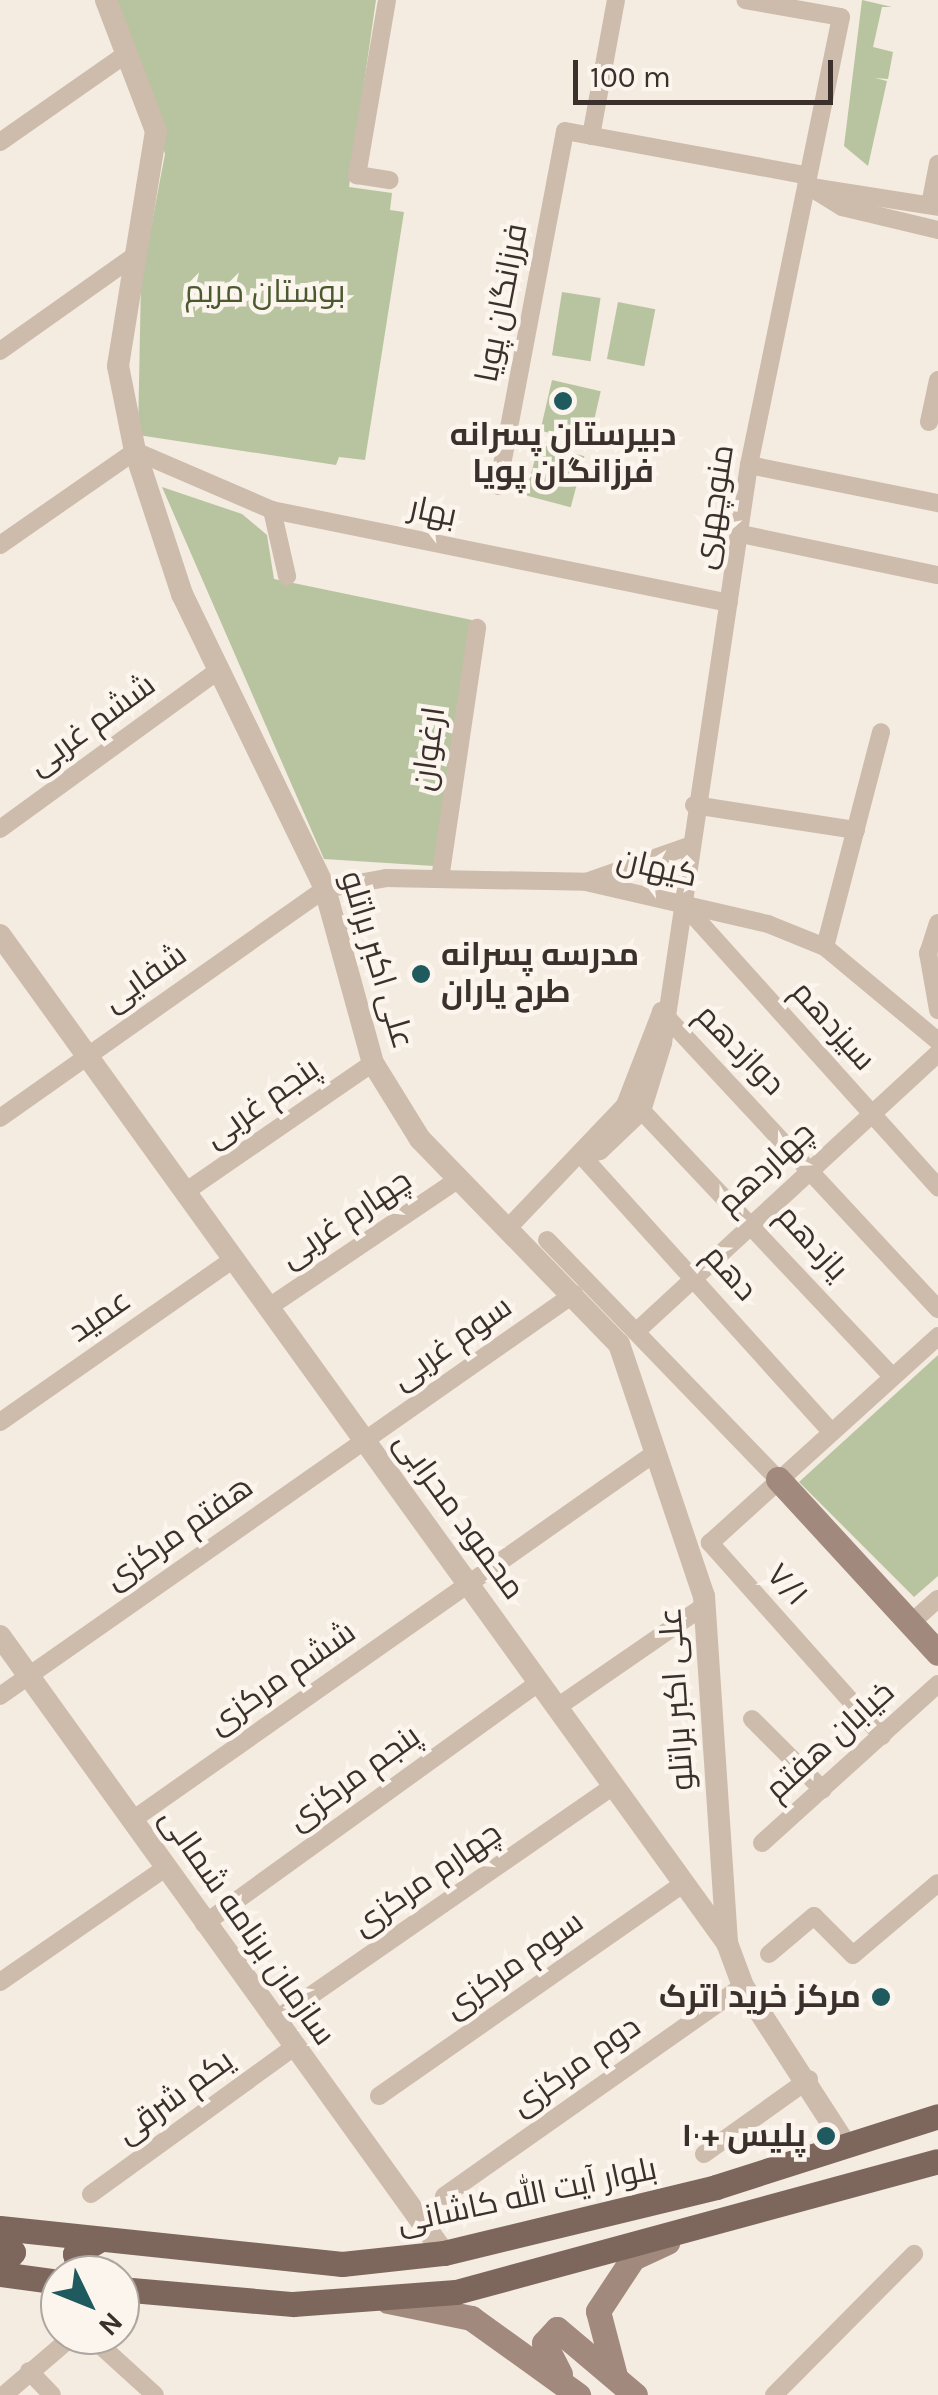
<!DOCTYPE html>
<meta charset="utf-8">
<style>
body{margin:0}
#map{position:relative;width:938px;height:2395px;overflow:hidden;background:#f4ebe1;font-family:Karla,Cairo,sans-serif}
div>[style]{position:absolute}
.green>*{inset:0;background:#b8c4a0;transform-origin:0 0}
.minor>*{height:18px;margin:-9px;padding:0 9px;transform-origin:9px;border-radius:9px;background:#cdbbac}
.tertiary>*{height:22px;margin:-11px;padding:0 11px;transform-origin:11px;border-radius:11px;background:#cdbbac}
.secondary>*{height:25px;margin:-12.5px;padding:0 12.5px;transform-origin:12.5px;border-radius:12.5px;background:#a18a7d}
.primary>*{height:25px;margin:-12.5px;padding:0 12.5px;transform-origin:12.5px;border-radius:12.5px;background:#7d675c}
.dots>*{width:28px;height:28px;translate:-50% -50%;box-sizing:border-box;border:5px solid #fbf5ee;border-radius:50%}
span{translate:-50% -50%;white-space:nowrap;text-align:center;line-height:1.15;-webkit-text-stroke:9px #fbf5ee;paint-order:stroke}
.park-label{font-size:32px;color:#4a5a2e}
.street-label{font-size:32px;color:#3b302b}
.poi-label{font-size:32px;color:#3b302b;font-weight:700}
.left{translate:0 -50%;text-align:left}
.right{translate:-100% -50%;text-align:right}
.north{position:absolute;left:40px;top:2255px;width:100px;height:100px;box-sizing:border-box;background:#fbf5ee;border:2px solid #aea6a0;border-radius:50%;rotate:133deg;font-size:28px;font-weight:700;line-height:40px;text-align:center;color:#3b302b}
.north::after{content:'';display:block;margin:auto;width:35px;height:45px;background:#1f5a5e;clip-path:polygon(50% 0,100% 100%,50% 72%,0 100%)}
.scale{position:absolute;left:573px;top:60px;width:260px;height:45px;box-sizing:border-box;border:5px solid #3b302b;border-top:0;padding-left:12px;font-size:30px;line-height:35px;white-space:nowrap;color:#3b302b;-webkit-text-stroke:8px #fbf5ee;paint-order:stroke}
</style>
<div id="map">
<div class="green">
<i style="clip-path:polygon(116px 0,376px 0,349px 187px,392px 193px,390px 210px,404px 212px,365px 460px,339px 457px,336px 465px,138px 435px,141px 280px,165px 154px)"></i>
<i style="clip-path:polygon(862px 0,892px 7px,882px 7px,873px 47px,893px 52px,888px 79px,875px 78px,887px 81px,868px 166px,844px 146px)"></i>
<i style="left:562px;top:292px;width:39px;height:64px;rotate:9deg"></i>
<i style="left:618px;top:302px;width:38px;height:58px;rotate:11deg"></i>
<i style="left:552px;top:380px;width:50px;height:52px;rotate:13deg"></i>
<i style="left:539px;top:444px;width:47px;height:53px;rotate:15deg"></i>
<i style="clip-path:polygon(162px 487px,242px 514px,267px 535px,274px 579px,472px 620px,434px 866px,324px 859px)"></i>
<i style="clip-path:polygon(938px 1355px,938px 1576px,914px 1597px,799px 1482px)"></i>
</div>
<div class="minor">
<i style="left:387px;top:0;width:178px;rotate:99.7deg"></i>
<i style="left:357px;top:175px;width:33px;rotate:9deg"></i>
<i style="left:591px;top:136px;width:138px;rotate:-79.6deg"></i>
<i style="left:0;top:142px;width:154px;rotate:-34.9deg"></i>
<i style="left:810px;top:187px;width:38px;rotate:32deg"></i>
<i style="left:842px;top:207px;width:99px;rotate:13.5deg"></i>
<i style="left:811px;top:187px;width:129px;rotate:8.9deg"></i>
<i style="left:930px;top:205px;width:42px;rotate:-79deg"></i>
<i style="left:0;top:351px;width:164px;rotate:-35.3deg"></i>
<i style="left:929px;top:422px;width:43px;rotate:-77.9deg"></i>
<i style="left:749px;top:465px;width:193px;rotate:11.4deg"></i>
<i style="left:498px;top:486px;width:361px;rotate:-79.3deg"></i>
<i style="left:565px;top:131px;width:244px;rotate:10.4deg"></i>
<i style="left:272px;top:510px;width:68px;rotate:77.2deg"></i>
<i style="left:741px;top:534px;width:201px;rotate:11.8deg"></i>
<i style="left:0;top:545px;width:165px;rotate:-34.8deg"></i>
<i style="left:135px;top:451px;width:149px;rotate:23.3deg"></i>
<i style="left:272px;top:510px;width:466px;rotate:11.5deg"></i>
<i style="left:694px;top:805px;width:164px;rotate:8.8deg"></i>
<i style="left:0;top:829px;width:272px;rotate:-36deg"></i>
<i style="left:440px;top:879px;width:254px;rotate:-81.6deg"></i>
<i style="left:586px;top:882px;width:109px;rotate:-19.3deg"></i>
<i style="left:684px;top:905px;width:380px;rotate:48deg"></i>
<i style="left:938px;top:923px;width:32px;rotate:108deg"></i>
<i style="left:928px;top:953px;width:58px;rotate:80deg"></i>
<i style="left:825px;top:947px;width:222px;rotate:-75.4deg"></i>
<i style="left:661px;top:1011px;width:407px;rotate:47.1deg"></i>
<i style="left:642px;top:1111px;width:364px;rotate:46.7deg"></i>
<i style="left:0;top:1118px;width:398px;rotate:-35.2deg"></i>
<i style="left:325px;top:889px;width:62px;rotate:-10.2deg"></i>
<i style="left:386px;top:878px;width:200px;rotate:1.1deg"></i>
<i style="left:586px;top:882px;width:187px;rotate:13deg"></i>
<i style="left:768px;top:924px;width:61px;rotate:22deg"></i>
<i style="left:825px;top:947px;width:147px;rotate:39.8deg"></i>
<i style="left:582px;top:1156px;width:19px;rotate:-16deg"></i>
<i style="left:600px;top:1151px;width:58px;rotate:-43.6deg"></i>
<i style="left:642px;top:1111px;width:71px;rotate:-72.8deg"></i>
<i style="left:663px;top:1043px;width:584px;rotate:-81.54deg"></i>
<i style="left:749px;top:465px;width:457px;rotate:-78.4deg"></i>
<i style="left:841px;top:17px;width:97px;rotate:-170deg"></i>
<i style="left:582px;top:1156px;width:372px;rotate:47.9deg"></i>
<i style="left:185px;top:1192px;width:228px;rotate:-34.5deg"></i>
<i style="left:509px;top:1227px;width:168px;rotate:-46.4deg"></i>
<i style="left:625px;top:1105px;width:100px;rotate:-68.8deg"></i>
<i style="left:547px;top:1240px;width:332px;rotate:46deg"></i>
<i style="left:269px;top:1307px;width:227px;rotate:-34deg"></i>
<i style="left:638px;top:1330px;width:408px;rotate:-42.7deg"></i>
<i style="left:0;top:1422px;width:285px;rotate:-34.9deg"></i>
<i style="left:911px;top:1623px;width:36px;rotate:-42deg"></i>
<i style="left:0;top:1696px;width:701px;rotate:-35.01deg"></i>
<i style="left:556px;top:1708px;width:180px;rotate:-34.6deg"></i>
<i style="left:752px;top:1719px;width:100px;rotate:45deg"></i>
<i style="left:882px;top:1736px;width:259px;rotate:-131.7deg"></i>
<i style="left:710px;top:1543px;width:308px;rotate:-42.2deg"></i>
<i style="left:131px;top:1821px;width:637px;rotate:-35.09deg"></i>
<i style="left:762px;top:1843px;width:237px;rotate:-42.1deg"></i>
<i style="left:204px;top:1924px;width:413px;rotate:-35.8deg"></i>
<i style="left:769px;top:1954px;width:59px;rotate:-40.2deg"></i>
<i style="left:814px;top:1916px;width:55px;rotate:45deg"></i>
<i style="left:853px;top:1955px;width:111px;rotate:-40.3deg"></i>
<i style="left:0;top:1982px;width:201px;rotate:-34.6deg"></i>
<i style="left:274px;top:2021px;width:413px;rotate:-34.7deg"></i>
<i style="left:379px;top:2096px;width:372px;rotate:-34.9deg"></i>
<i style="left:704px;top:2154px;width:129px;rotate:-35.5deg"></i>
<i style="left:91px;top:2194px;width:249px;rotate:-35.9deg"></i>
<i style="left:444px;top:2196px;width:365px;rotate:-35.1deg"></i>
<i style="left:89px;top:2335px;width:89px;rotate:42.3deg"></i>
<i style="left:29px;top:2371px;width:33px;rotate:46deg"></i>
<i style="left:4px;top:2395px;width:92px;rotate:-40.6deg"></i>
<i style="left:774px;top:2395px;width:199px;rotate:-45.2deg"></i>
</div>
<div class="tertiary">
<i style="left:106px;top:0;width:140px;rotate:69.1deg"></i>
<i style="left:156px;top:131px;width:238px;rotate:99.2deg"></i>
<i style="left:118px;top:366px;width:87px;rotate:78.7deg"></i>
<i style="left:135px;top:451px;width:151px;rotate:71.8deg"></i>
<i style="left:182px;top:594px;width:328px;rotate:64.1deg"></i>
<i style="left:325px;top:889px;width:180px;rotate:74.6deg"></i>
<i style="left:373px;top:1063px;width:89px;rotate:58.3deg"></i>
<i style="left:420px;top:1139px;width:286px;rotate:45.9deg"></i>
<i style="left:619px;top:1344px;width:266px;rotate:71.4deg"></i>
<i style="left:704px;top:1596px;width:348px;rotate:86.2deg"></i>
<i style="left:0;top:935px;width:1243px;rotate:54.2deg"></i>
<i style="left:727px;top:1943px;width:46px;rotate:69.6deg"></i>
<i style="left:743px;top:1986px;width:189px;rotate:57.1deg"></i>
<i style="left:0;top:1636px;width:760px;rotate:54.26deg"></i>
</div>
<div class="secondary">
<i style="left:778px;top:1479px;width:236px;rotate:47.4deg"></i>
<i style="left:388px;top:2301px;width:85px;rotate:11.6deg"></i>
<i style="left:471px;top:2318px;width:132px;rotate:35.7deg"></i>
<i style="left:560px;top:2374px;width:35px;rotate:-117deg"></i>
<i style="left:544px;top:2343px;width:19px;rotate:-47deg"></i>
<i style="left:557px;top:2329px;width:102px;rotate:40.2deg"></i>
<i style="left:615px;top:2376px;width:67px;rotate:-104.7deg"></i>
<i style="left:598px;top:2311px;width:64px;rotate:-56.6deg"></i>
<i style="left:633px;top:2258px;width:38px;rotate:-25deg"></i>
</div>
<div class="primary">
<i style="left:0;top:2228px;width:344px;rotate:6deg"></i>
<i style="left:342px;top:2264px;width:103px;rotate:-6.2deg"></i>
<i style="left:444px;top:2253px;width:280px;rotate:-13.6deg"></i>
<i style="left:716px;top:2187px;width:233px;rotate:-17.7deg"></i>
<i style="left:0;top:2233px;width:23px;rotate:56deg"></i>
<i style="left:13px;top:2252px;width:21px;rotate:129deg"></i>
<i style="left:0;top:2274px;width:61px;rotate:7.6deg"></i>
<i style="left:80px;top:2275px;width:22px;rotate:-103deg"></i>
<i style="left:75px;top:2254px;width:30px;rotate:-30deg"></i>
<i style="left:120px;top:2289px;width:174px;rotate:5deg"></i>
<i style="left:293px;top:2304px;width:163px;rotate:-4.2deg"></i>
<i style="left:456px;top:2292px;width:499px;rotate:-15.2deg"></i>
</div>
<div class="dots">
<i style="left:563px;top:401px;background:#1f5a5e"></i>
<i style="left:421px;top:974px;background:#1f5a5e"></i>
<i style="left:881px;top:1997px;background:#1f5a5e"></i>
<i style="left:826px;top:2136px;background:#1f5a5e"></i>
</div>
<div class="park-label">
<span style="left:265px;top:292px">بوستان مریم</span>
</div>
<div class="street-label">
<span style="left:502px;top:303px;rotate:-79deg">فرزانگان پویا</span>
<span style="left:714px;top:507px;rotate:-81deg">منوچهری</span>
<span style="left:433px;top:512px;rotate:12deg">بهار</span>
<span style="left:92px;top:725px;rotate:-36deg">ششم غربی</span>
<span style="left:429px;top:749px;rotate:-82deg">ارغوان</span>
<span style="left:657px;top:868px;rotate:13deg">کیهان</span>
<span style="left:377px;top:960px;rotate:73deg">علی اکبر براتلو</span>
<span style="left:145px;top:978px;rotate:-35deg">شفایی</span>
<span style="left:833px;top:1026px;rotate:48deg">سیزدهم</span>
<span style="left:740px;top:1050px;rotate:46deg">دوازدهم</span>
<span style="left:262px;top:1103px;rotate:-35deg">پنجم غربی</span>
<span style="left:766px;top:1168px;rotate:-43deg">چهاردهم</span>
<span style="left:346px;top:1219px;rotate:-34deg">چهارم غربی</span>
<span style="left:812px;top:1243px;rotate:48deg">یازدهم</span>
<span style="left:730px;top:1273px;rotate:48deg">دهم</span>
<span style="left:100px;top:1316px;rotate:-35deg">عمید</span>
<span style="left:452px;top:1343px;rotate:-35deg">سوم غربی</span>
<span style="left:459px;top:1516px;rotate:54deg">محمود محرابی</span>
<span style="left:179px;top:1533px;rotate:-35deg">هفتم مرکزی</span>
<span style="left:787px;top:1585px;rotate:48deg">۷/۱</span>
<span style="left:282px;top:1678px;rotate:-35deg">ششم مرکزی</span>
<span style="left:677px;top:1699px;rotate:-94deg">علی اکبر براتلو</span>
<span style="left:830px;top:1741px;rotate:-42deg">خیابان هفتم</span>
<span style="left:354px;top:1778px;rotate:-36deg">پنجم مرکزی</span>
<span style="left:427px;top:1879px;rotate:-35deg">چهارم مرکزی</span>
<span style="left:247px;top:1927px;rotate:55deg">سازمان برنامه شمالی</span>
<span style="left:514px;top:1965px;rotate:-35deg">سوم مرکزی</span>
<span style="left:576px;top:2066px;rotate:-35deg">دوم مرکزی</span>
<span style="left:175px;top:2097px;rotate:-36deg">یکم شرقی</span>
<span style="left:527px;top:2196px;rotate:-12deg">بلوار آیت الله کاشانی</span>
</div>
<div class="poi-label">
<span style="left:563px;top:454px">دبیرستان پسرانه<br>فرزانگان پویا</span>
<span class="left" style="left:441px;top:974px">مدرسه پسرانه<br>طرح یاران</span>
<span class="right" style="left:861px;top:1997px">مرکز خرید اترک</span>
<span class="right" style="left:806px;top:2136px">پلیس +۱۰</span>
</div>
<div class="north">N</div>
<div class="scale">100 m</div>
</div>
